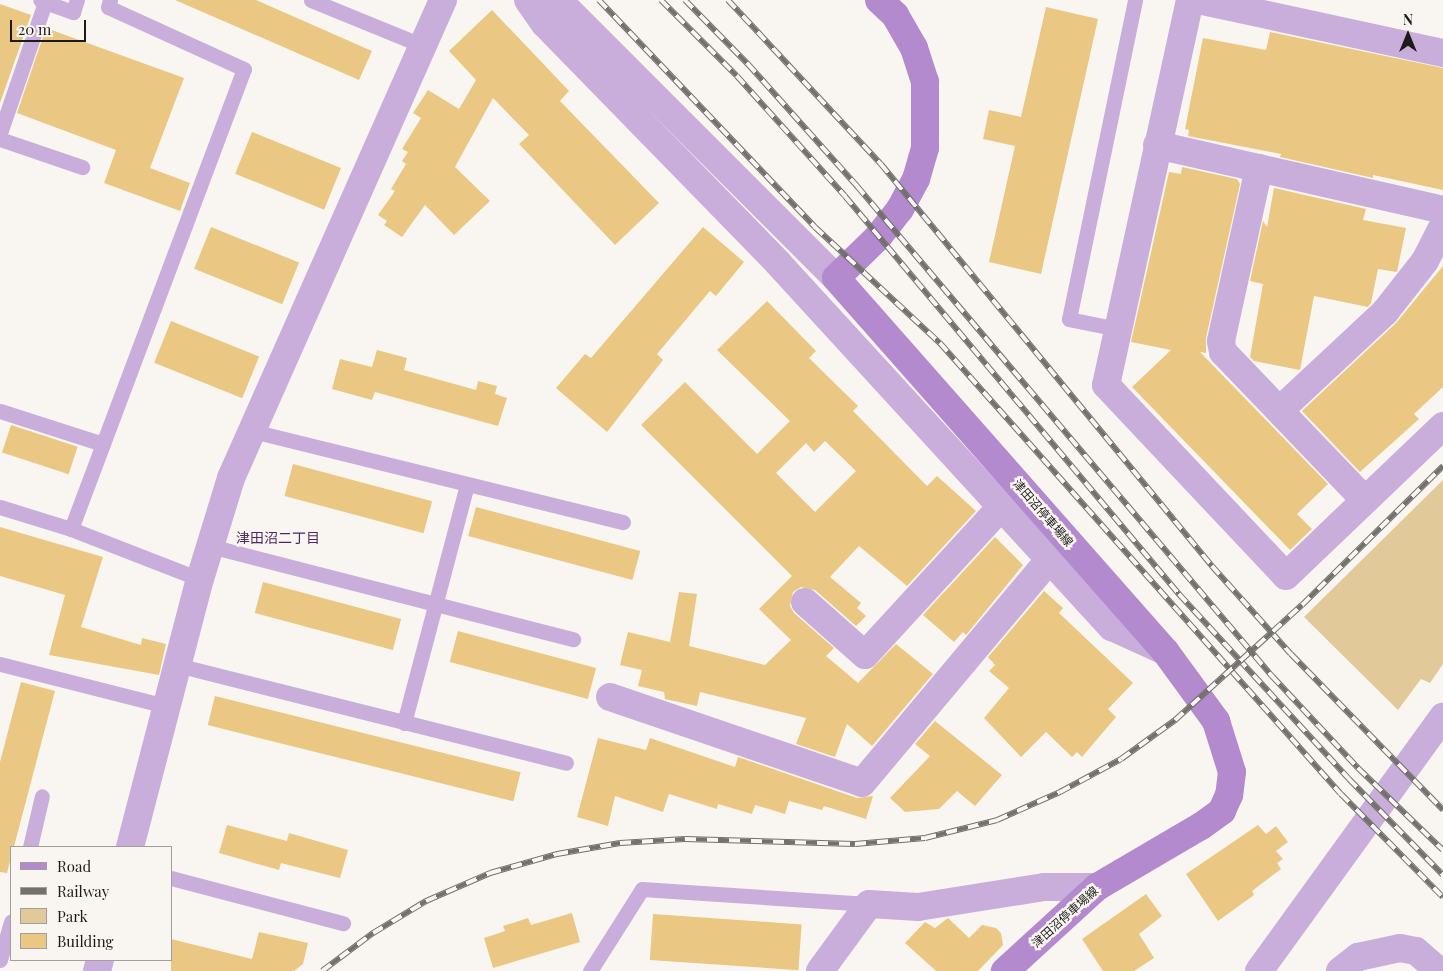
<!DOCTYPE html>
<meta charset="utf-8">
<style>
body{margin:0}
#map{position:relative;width:1443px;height:971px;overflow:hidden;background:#f9f6f1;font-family:"Playfair Display","Noto Sans JP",serif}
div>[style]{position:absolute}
.green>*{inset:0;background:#e1c999}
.building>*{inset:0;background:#eac883;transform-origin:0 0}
.service>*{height:15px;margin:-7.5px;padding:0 7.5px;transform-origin:7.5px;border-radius:7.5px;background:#c9aedc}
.minor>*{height:28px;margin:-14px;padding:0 14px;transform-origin:14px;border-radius:14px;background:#c9aedc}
.tertiary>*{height:28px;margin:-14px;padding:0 14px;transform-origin:14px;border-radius:14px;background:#c9aedc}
.secondary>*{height:28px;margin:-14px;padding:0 14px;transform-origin:14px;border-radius:14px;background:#b38acd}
.rail>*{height:5.5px;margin-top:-2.75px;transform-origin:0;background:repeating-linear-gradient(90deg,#f9f6f1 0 11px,#73716e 0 22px);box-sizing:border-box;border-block:1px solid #73716e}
span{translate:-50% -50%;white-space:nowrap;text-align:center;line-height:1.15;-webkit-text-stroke:5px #f9f6f1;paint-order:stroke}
.street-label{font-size:12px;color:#1c1b19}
.neighbourhood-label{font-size:14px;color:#4d2961}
.legend{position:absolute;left:10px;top:846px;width:162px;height:115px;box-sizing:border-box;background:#f9f6f1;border:1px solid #a19e9b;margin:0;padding:6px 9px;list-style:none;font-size:15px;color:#1c1b19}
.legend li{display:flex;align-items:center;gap:10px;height:25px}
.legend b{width:25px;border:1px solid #a19e9b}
.north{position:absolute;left:1383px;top:10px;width:50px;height:50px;-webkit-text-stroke:4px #f9f6f1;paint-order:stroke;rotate:0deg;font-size:14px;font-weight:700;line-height:20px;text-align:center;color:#1c1b19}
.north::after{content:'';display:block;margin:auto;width:18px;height:22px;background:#1c1b19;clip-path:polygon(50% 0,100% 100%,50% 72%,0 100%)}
.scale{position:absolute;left:10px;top:20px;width:76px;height:22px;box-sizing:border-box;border:2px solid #1c1b19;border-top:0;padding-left:6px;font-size:15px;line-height:18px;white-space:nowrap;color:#1c1b19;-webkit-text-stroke:4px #f9f6f1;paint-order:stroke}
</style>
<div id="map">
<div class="green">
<i style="clip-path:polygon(1443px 480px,1443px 664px,1430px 683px,1421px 679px,1398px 710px,1304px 617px)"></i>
</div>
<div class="building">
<i style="clip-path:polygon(175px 0,256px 0,372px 51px,359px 80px)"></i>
<i style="clip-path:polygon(0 4px,31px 15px,0 103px)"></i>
<i style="clip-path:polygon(1046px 7px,1098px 19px,1041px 274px,989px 262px,1015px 146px,983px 139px,989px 110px,1021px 117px)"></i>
<i style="clip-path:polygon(492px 10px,569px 91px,560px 101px,659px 203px,615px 245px,519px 144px,529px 135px,493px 98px,455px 167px,490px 201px,454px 235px,425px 205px,402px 237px,384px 225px,387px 221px,378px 215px,395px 191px,391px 189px,406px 164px,402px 161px,408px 152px,402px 149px,421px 118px,413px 113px,428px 90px,459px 109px,476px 80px,449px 51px)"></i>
<i style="clip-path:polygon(46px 28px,184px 78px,150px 168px,190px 183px,180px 211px,104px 183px,116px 150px,17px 113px)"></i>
<i style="clip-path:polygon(1270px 32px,1443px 68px,1443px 190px,1373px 175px,1373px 178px,1280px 157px,1281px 154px,1188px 136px,1189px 130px,1185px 129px,1203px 38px,1266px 50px)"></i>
<i style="left:252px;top:132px;width:96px;height:45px;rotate:22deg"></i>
<i style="clip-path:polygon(1182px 167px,1237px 179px,1240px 184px,1206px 338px,1206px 353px,1200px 352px,1328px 484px,1297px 514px,1312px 529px,1290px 550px,1132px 387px,1171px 350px,1131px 342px,1169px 172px,1181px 174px)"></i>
<i style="clip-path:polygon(1274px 188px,1366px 209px,1363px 220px,1406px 228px,1397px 272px,1378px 269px,1371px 303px,1368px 307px,1314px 296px,1300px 370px,1254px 361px,1250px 357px,1263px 284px,1250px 281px,1263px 221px,1267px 227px)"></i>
<i style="left:211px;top:227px;width:95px;height:45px;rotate:22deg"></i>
<i style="clip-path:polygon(703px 227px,744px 262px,716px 296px,710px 291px,657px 354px,663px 360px,607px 432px,556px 388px,585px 354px,591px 358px)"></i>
<i style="clip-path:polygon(1443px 266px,1443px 387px,1414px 414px,1419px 419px,1360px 472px,1302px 411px,1396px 323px)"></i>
<i style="clip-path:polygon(evenodd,767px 301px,816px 351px,809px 358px,858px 406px,853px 411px,927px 486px,937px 476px,976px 511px,907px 586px,859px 546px,830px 577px,861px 603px,857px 608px,866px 616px,856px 626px,815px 590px,801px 587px,793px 592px,790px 606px,794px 613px,834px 648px,826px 656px,858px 683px,896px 644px,933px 674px,872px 746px,847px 724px,835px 757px,796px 744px,806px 718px,700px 692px,697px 706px,665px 699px,664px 692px,638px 686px,642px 670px,620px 665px,628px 632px,670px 642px,679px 592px,697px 594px,689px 646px,765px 665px,791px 640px,759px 609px,792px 576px,641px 425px,685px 382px,757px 454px,790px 421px,717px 350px,767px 301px,825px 441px,856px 471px,815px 512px,776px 473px,806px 443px,814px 452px,825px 441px)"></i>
<i style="left:171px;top:321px;width:95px;height:45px;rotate:22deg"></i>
<i style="clip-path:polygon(377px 350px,407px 358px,404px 370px,476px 390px,478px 381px,497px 386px,495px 394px,507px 398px,498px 426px,375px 392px,372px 400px,332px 389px,340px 359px,372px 367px)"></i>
<i style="left:11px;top:425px;width:70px;height:29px;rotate:18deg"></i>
<i style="left:293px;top:464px;width:144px;height:33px;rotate:15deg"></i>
<i style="left:476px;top:507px;width:170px;height:30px;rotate:15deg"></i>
<i style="clip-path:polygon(0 527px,103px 557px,81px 627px,141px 645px,142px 638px,166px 644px,159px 675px,49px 655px,65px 595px,0 576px)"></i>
<i style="clip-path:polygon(995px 537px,1023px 565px,966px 635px,963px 632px,954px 642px,923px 615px)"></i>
<i style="left:263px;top:582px;width:143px;height:32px;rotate:15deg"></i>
<i style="clip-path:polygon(1044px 591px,1063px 608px,1059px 613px,1133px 683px,1108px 709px,1116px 717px,1082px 757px,1077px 752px,1072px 757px,1046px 732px,1021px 757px,984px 718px,1009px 688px,989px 671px,995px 665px,988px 657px)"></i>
<i style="left:458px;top:631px;width:143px;height:32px;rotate:15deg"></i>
<i style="clip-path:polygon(21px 682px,55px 691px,7px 873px,0 872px,0 762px)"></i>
<i style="left:215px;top:696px;width:315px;height:30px;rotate:14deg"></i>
<i style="clip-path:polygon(935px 721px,1002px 775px,975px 806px,957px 791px,939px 809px,905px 812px,890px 798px,930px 756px,915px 744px)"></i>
<i style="clip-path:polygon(598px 738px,646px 750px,650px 738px,735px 767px,738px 757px,857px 798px,873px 796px,866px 819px,824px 806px,822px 810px,789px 801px,785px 814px,755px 805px,752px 814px,718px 804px,717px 809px,669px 794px,663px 812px,615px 796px,608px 826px,577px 817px)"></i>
<i style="clip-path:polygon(227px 825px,287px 841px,289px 833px,348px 850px,340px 878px,281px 863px,279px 870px,219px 853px)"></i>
<i style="clip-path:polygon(1258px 825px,1266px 834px,1276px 826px,1288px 842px,1276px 851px,1283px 859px,1277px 863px,1281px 869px,1252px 891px,1254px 895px,1218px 921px,1186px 874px)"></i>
<i style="clip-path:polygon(1146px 894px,1162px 916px,1139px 934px,1154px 958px,1134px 971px,1103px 971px,1082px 939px)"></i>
<i style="clip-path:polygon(572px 913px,580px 942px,493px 968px,484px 938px,505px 931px,503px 926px,528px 918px,531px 925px)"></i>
<i style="left:653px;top:914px;width:149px;height:46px;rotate:4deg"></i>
<i style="clip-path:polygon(948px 918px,969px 938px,982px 925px,996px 928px,1001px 933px,1003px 945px,978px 971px,936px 971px,905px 943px,925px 922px,935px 928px)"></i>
<i style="clip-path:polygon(259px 932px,308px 943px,303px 964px,294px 971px,171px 971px,171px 939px,252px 959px)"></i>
</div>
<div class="service">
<i style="left:311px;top:0;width:119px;rotate:22.2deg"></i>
<i style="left:45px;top:2px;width:30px;rotate:20deg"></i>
<i style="left:73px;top:12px;width:13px;rotate:-72deg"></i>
<i style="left:0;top:133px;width:139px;rotate:-71deg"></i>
<i style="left:45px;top:2px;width:5px;rotate:-158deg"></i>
<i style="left:0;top:139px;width:87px;rotate:18.9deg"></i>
<i style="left:1118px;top:329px;width:50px;rotate:-168.5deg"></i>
<i style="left:1069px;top:319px;width:326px;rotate:-78.3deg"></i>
<i style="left:0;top:411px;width:108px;rotate:17.8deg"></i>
<i style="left:252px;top:431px;width:382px;rotate:13.8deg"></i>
<i style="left:0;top:507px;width:74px;rotate:17.2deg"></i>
<i style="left:71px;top:529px;width:138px;rotate:21.2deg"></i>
<i style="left:71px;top:529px;width:491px;rotate:-69.4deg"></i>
<i style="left:244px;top:69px;width:149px;rotate:-155.5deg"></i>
<i style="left:108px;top:7px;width:7px;rotate:-74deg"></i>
<i style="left:210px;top:546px;width:375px;rotate:14.4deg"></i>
<i style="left:0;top:664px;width:171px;rotate:14.2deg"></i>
<i style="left:177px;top:665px;width:401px;rotate:14.1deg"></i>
<i style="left:404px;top:723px;width:247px;rotate:-75.2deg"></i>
<i style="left:30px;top:847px;width:52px;rotate:-76.8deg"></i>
<i style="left:171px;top:878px;width:178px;rotate:14.7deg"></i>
<i style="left:0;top:960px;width:40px;rotate:-74deg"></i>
<i style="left:590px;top:971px;width:97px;rotate:-57.6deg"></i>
<i style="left:642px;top:889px;width:227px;rotate:3.8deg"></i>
</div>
<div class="minor">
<i style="left:1190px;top:0;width:394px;rotate:102.3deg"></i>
<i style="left:1106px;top:385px;width:262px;rotate:46.7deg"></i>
<i style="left:1286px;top:576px;width:217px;rotate:-43.7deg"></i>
<i style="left:1198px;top:0;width:251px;rotate:12.2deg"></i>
<i style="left:1157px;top:145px;width:293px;rotate:12.8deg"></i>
<i style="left:1259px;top:168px;width:177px;rotate:102.4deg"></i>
<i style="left:1221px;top:341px;width:11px;rotate:80deg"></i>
<i style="left:1223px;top:352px;width:205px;rotate:46.2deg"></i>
<i style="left:1280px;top:410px;width:144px;rotate:-43deg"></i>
<i style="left:1385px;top:312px;width:65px;rotate:-51.9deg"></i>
<i style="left:1425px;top:261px;width:39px;rotate:-63deg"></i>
<i style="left:805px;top:602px;width:80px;rotate:41.5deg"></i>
<i style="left:865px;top:655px;width:201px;rotate:-47.4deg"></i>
<i style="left:610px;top:697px;width:266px;rotate:18.8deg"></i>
<i style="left:862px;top:783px;width:292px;rotate:-50deg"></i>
<i style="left:820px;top:971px;width:83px;rotate:-53.8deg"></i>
<i style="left:869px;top:904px;width:49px;rotate:3.5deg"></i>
<i style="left:918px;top:907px;width:128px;rotate:-9deg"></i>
<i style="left:1044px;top:887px;width:53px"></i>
<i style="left:1340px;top:971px;width:23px;rotate:-38deg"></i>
<i style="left:1358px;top:957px;width:43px;rotate:-12.1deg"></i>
<i style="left:1400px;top:948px;width:16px;rotate:11deg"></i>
<i style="left:1416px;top:951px;width:30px;rotate:41deg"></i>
</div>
<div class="tertiary">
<i style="left:528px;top:0;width:29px;rotate:55deg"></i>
<i style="left:545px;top:24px;width:334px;rotate:45.7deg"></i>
<i style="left:778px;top:263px;width:494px;rotate:47.5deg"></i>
<i style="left:1112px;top:627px;width:58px;rotate:24.4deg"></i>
<i style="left:558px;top:0;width:393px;rotate:45deg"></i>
<i style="left:130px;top:847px;width:277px;rotate:-75.4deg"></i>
<i style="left:200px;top:579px;width:106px;rotate:-72.9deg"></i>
<i style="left:231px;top:478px;width:523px;rotate:-66.08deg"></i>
<i style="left:97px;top:971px;width:11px;rotate:-75deg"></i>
<i style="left:1259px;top:971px;width:314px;rotate:-54.1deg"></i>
</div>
<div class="secondary">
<i style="left:879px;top:0;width:22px;rotate:43deg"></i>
<i style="left:895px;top:15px;width:38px;rotate:60deg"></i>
<i style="left:914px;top:48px;width:36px;rotate:72deg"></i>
<i style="left:925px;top:82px;width:66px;rotate:90deg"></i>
<i style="left:925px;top:148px;width:32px;rotate:106deg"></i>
<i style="left:916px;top:179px;width:34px;rotate:118deg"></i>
<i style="left:900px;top:209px;width:37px;rotate:128deg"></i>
<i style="left:877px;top:238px;width:57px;rotate:135.7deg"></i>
<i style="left:836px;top:278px;width:497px;rotate:48.6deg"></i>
<i style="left:1165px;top:651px;width:87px;rotate:53.9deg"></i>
<i style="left:1216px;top:721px;width:53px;rotate:72.6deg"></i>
<i style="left:1232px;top:772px;width:23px;rotate:97deg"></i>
<i style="left:1229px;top:795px;width:17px;rotate:114deg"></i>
<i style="left:1222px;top:811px;width:26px;rotate:144deg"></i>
<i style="left:1201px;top:826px;width:121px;rotate:149.6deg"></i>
<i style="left:1097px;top:887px;width:125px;rotate:137.6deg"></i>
</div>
<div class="rail">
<i style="left:599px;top:0;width:313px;rotate:46.4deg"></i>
<i style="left:815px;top:227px;width:171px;rotate:42.9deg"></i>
<i style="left:940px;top:343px;width:603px;rotate:48.36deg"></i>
<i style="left:1341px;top:794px;width:145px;rotate:45.3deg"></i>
<i style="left:661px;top:0;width:107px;rotate:45deg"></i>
<i style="left:737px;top:76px;width:161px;rotate:48deg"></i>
<i style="left:845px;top:196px;width:520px;rotate:50deg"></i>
<i style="left:1179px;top:594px;width:251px;rotate:47.4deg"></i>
<i style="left:1349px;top:779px;width:134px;rotate:45.6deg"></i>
<i style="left:685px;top:0;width:90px;rotate:45.5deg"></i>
<i style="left:748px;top:64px;width:164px;rotate:48.2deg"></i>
<i style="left:857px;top:186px;width:642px;rotate:49.74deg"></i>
<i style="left:1272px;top:676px;width:126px;rotate:46.9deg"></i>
<i style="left:1358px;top:768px;width:118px;rotate:44deg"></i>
<i style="left:728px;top:0;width:224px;rotate:47deg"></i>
<i style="left:881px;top:164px;width:521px;rotate:50.53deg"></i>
<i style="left:1212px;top:566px;width:118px;rotate:48.1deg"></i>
<i style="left:1291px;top:654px;width:218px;rotate:45.7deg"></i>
<i style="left:322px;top:971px;width:64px;rotate:-36.7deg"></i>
<i style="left:373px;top:933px;width:62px;rotate:-31.1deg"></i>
<i style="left:426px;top:901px;width:70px;rotate:-23.6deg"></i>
<i style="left:490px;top:873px;width:70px;rotate:-15.8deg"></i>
<i style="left:557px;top:854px;width:64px;rotate:-9.9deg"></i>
<i style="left:620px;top:843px;width:65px;rotate:-3.5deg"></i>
<i style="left:685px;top:839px;width:170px;rotate:1.7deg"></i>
<i style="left:855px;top:844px;width:70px;rotate:-4.9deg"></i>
<i style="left:925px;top:838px;width:74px;rotate:-14deg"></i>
<i style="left:997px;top:820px;width:69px;rotate:-24deg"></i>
<i style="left:1060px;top:792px;width:69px;rotate:-28.4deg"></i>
<i style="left:1121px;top:759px;width:67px;rotate:-35.8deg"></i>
<i style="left:1175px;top:720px;width:171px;rotate:-42.2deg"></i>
<i style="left:1302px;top:605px;width:198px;rotate:-44.6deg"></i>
</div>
<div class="street-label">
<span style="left:1043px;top:513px;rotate:49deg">津田沼停車場線</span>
<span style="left:1065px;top:917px;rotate:-42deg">津田沼停車場線</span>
</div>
<div class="neighbourhood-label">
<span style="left:278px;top:538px">津田沼二丁目</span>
</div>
<ul class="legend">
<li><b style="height:6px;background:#b38acd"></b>Road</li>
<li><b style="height:6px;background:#73716e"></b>Railway</li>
<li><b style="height:14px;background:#e1c999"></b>Park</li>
<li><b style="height:14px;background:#eac883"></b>Building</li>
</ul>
<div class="north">N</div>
<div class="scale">20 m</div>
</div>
